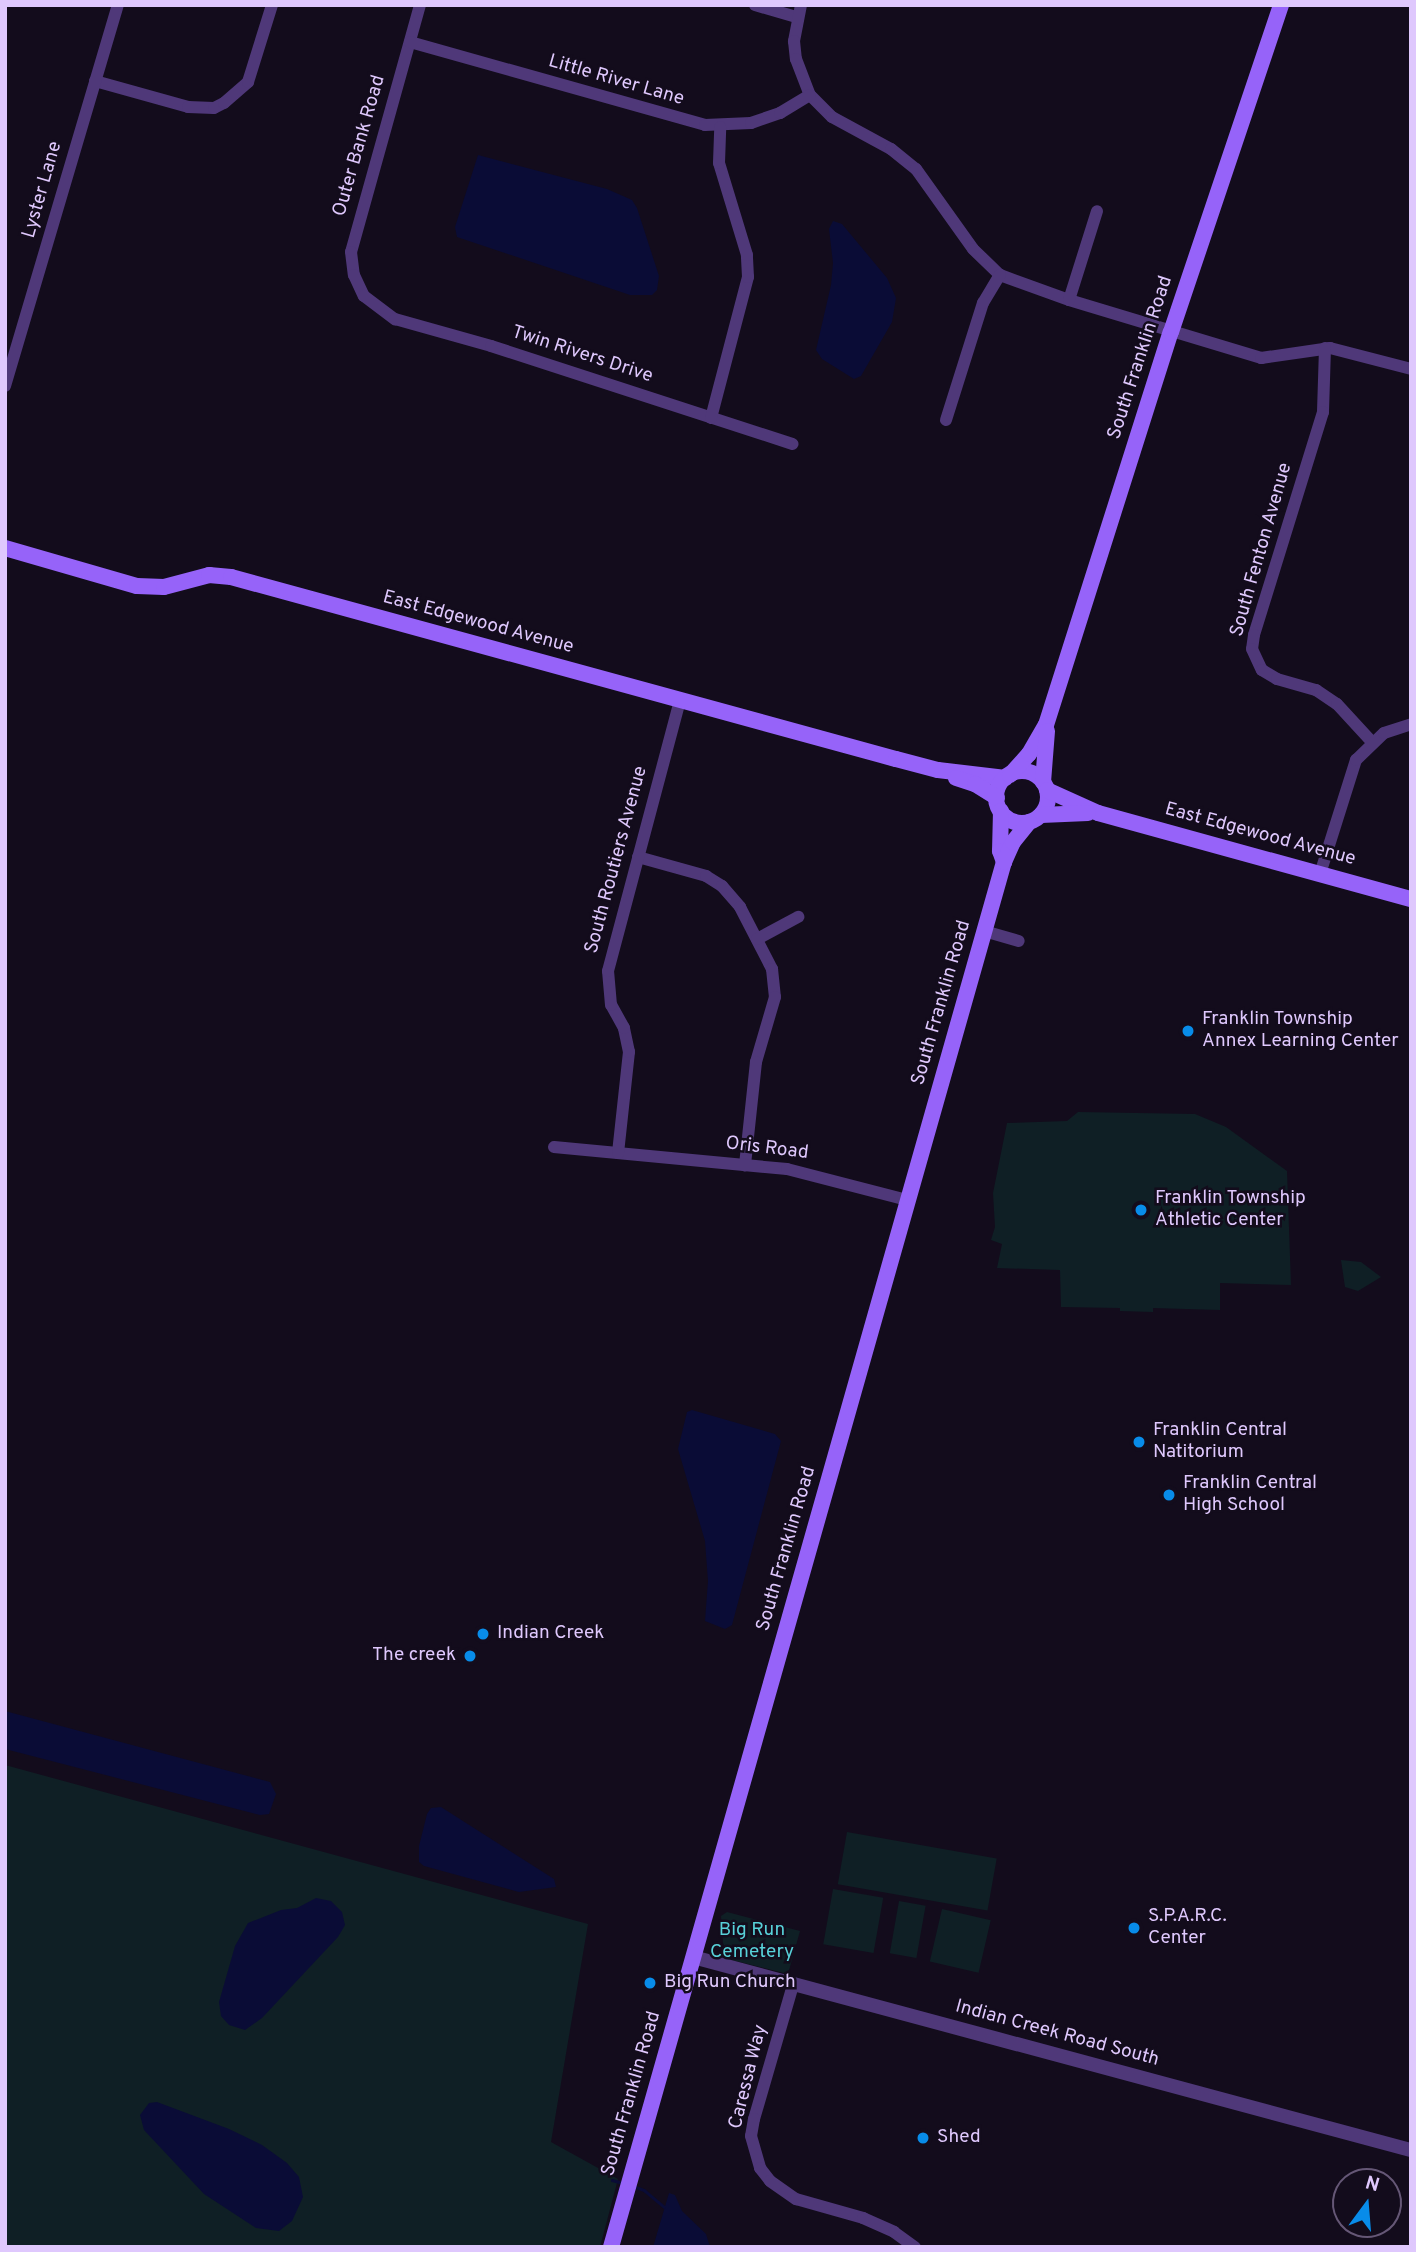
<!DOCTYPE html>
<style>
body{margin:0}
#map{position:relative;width:1416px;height:2252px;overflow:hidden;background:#130c1c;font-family:Overpass,sans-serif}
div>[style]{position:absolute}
.green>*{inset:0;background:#0f1f25;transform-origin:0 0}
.water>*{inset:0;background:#0a0c36}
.stream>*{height:2.5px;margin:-1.25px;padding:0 1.25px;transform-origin:1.25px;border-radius:1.25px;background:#0a0c36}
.minor>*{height:12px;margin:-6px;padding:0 6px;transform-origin:6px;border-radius:6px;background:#4f3879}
.tertiary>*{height:14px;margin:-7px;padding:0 7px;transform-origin:7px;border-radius:7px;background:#4f3879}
.secondary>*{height:16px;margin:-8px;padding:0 8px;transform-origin:8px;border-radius:8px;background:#9663f9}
.secondary>.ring{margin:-8px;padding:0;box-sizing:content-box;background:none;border:16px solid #9663f9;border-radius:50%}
.dots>*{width:19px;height:19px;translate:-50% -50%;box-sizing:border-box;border:4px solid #130c1c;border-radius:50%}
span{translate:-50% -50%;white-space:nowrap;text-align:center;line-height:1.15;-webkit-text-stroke:5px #130c1c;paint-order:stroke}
.street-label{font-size:19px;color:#dfc8fd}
.poi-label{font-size:19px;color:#dfc8fd}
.left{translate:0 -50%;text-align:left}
.right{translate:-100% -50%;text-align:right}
.park-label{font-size:19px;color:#58d1d9}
.frame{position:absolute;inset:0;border:7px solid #dfc8fd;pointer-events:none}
.north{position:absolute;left:1332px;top:2168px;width:70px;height:70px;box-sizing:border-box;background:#130c1c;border:2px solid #655776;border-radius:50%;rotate:16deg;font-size:19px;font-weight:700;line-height:28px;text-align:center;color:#dfc8fd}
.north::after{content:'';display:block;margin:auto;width:24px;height:32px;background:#088ce9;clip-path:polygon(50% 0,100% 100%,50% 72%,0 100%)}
</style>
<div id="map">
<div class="green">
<i style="clip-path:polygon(1078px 1112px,1195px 1114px,1226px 1127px,1287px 1171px,1291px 1285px,1220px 1283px,1220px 1310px,1153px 1308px,1153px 1312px,1120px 1311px,1120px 1308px,1061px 1307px,1060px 1270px,997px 1268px,1002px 1244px,991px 1240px,995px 1227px,993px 1193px,1007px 1123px,1067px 1121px)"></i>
<i style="clip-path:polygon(1341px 1260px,1361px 1262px,1381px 1277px,1358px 1291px,1345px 1287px)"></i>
<i style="clip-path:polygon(5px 1765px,588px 1924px,551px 2142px,618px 2179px,600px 2247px,5px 2247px)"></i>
<i style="left:847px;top:1832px;width:152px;height:53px;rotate:10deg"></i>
<i style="left:833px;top:1889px;width:51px;height:56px;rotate:10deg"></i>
<i style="left:899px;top:1901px;width:27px;height:53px;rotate:10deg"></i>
<i style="left:942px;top:1909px;width:50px;height:54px;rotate:13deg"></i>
<i style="clip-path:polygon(727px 1912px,800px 1931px,788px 1974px,732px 1960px,723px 1943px,721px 1916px)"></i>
</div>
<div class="water">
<i style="clip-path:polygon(478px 155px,607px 189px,632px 200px,637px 208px,659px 276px,657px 290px,652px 295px,630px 295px,457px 237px,455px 227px)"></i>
<i style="clip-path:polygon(833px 221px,842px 224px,887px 278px,896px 298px,892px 322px,861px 376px,854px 379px,822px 359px,816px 350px,831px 285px,833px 263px,829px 229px)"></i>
<i style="clip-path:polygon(692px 1410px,775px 1434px,781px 1441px,732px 1625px,725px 1629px,705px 1621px,708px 1581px,705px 1541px,678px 1449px,687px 1412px)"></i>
<i style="clip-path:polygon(5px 1711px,270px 1782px,276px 1794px,269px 1814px,260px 1815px,5px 1749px)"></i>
<i style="clip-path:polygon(441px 1807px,554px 1879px,556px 1887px,519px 1892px,424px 1866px,419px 1862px,419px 1846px,427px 1814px,431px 1808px)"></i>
<i style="clip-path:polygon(316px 1898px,331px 1901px,342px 1912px,345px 1925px,338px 1937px,262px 2018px,245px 2030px,229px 2025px,221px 2016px,219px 2002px,235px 1946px,248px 1923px,281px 1910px,297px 1908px)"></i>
<i style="clip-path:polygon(157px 2102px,229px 2129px,262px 2145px,287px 2163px,299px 2177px,303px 2197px,292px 2221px,279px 2231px,256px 2228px,204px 2194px,144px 2130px,140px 2115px,149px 2103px)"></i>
<i style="clip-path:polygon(669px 2193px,675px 2195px,682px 2211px,706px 2234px,710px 2247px,653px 2247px)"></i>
</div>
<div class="stream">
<i style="left:612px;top:2180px;width:11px;rotate:15deg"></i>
<i style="left:636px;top:2187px;width:9px;rotate:21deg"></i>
<i style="left:644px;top:2190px;width:26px;rotate:40deg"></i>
</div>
<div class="minor">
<i style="left:420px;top:5px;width:256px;rotate:105.6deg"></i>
<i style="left:351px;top:252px;width:23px;rotate:83deg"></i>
<i style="left:354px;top:275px;width:23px;rotate:65deg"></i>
<i style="left:364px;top:296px;width:39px;rotate:37deg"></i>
<i style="left:395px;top:319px;width:100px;rotate:15.7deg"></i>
<i style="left:491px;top:346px;width:317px;rotate:18deg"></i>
<i style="left:755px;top:5px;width:43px;rotate:16.3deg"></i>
<i style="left:801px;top:5px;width:37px;rotate:101deg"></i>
<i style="left:794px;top:41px;width:18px;rotate:84deg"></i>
<i style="left:796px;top:59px;width:39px;rotate:69deg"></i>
<i style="left:810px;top:95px;width:31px;rotate:45deg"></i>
<i style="left:832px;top:117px;width:67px;rotate:28.5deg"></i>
<i style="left:891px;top:149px;width:32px;rotate:39deg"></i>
<i style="left:916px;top:169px;width:98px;rotate:54.5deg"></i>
<i style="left:973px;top:249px;width:37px;rotate:44deg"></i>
<i style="left:1000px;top:275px;width:73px;rotate:19.9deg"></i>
<i style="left:1069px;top:300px;width:201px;rotate:16.8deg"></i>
<i style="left:1261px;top:358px;width:70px;rotate:-8.2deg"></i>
<i style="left:1330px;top:348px;width:84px;rotate:14.5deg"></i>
<i style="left:410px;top:42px;width:306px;rotate:15.7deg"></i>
<i style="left:705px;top:125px;width:46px;rotate:-2.5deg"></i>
<i style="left:751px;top:123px;width:31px;rotate:-19deg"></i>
<i style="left:780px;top:113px;width:35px;rotate:-31deg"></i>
<i style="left:95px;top:81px;width:97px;rotate:15.6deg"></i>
<i style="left:188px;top:107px;width:26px;rotate:2deg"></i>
<i style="left:214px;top:108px;width:11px;rotate:-27deg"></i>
<i style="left:224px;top:103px;width:32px;rotate:-41deg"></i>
<i style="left:248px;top:82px;width:81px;rotate:-72.7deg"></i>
<i style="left:1069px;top:300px;width:93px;rotate:-72.5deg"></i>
<i style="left:1325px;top:348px;width:64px;rotate:91.8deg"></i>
<i style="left:1323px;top:412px;width:233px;rotate:107.2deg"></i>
<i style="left:1254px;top:635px;width:14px;rotate:98deg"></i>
<i style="left:1252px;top:649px;width:23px;rotate:65deg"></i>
<i style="left:1262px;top:670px;width:17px;rotate:31deg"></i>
<i style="left:1277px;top:679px;width:41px;rotate:15.8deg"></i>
<i style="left:1316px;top:690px;width:25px;rotate:34deg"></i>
<i style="left:1337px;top:704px;width:52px;rotate:47.4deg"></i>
<i style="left:5px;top:386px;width:397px;rotate:-73.5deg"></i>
<i style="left:711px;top:418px;width:146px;rotate:-75.3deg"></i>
<i style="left:748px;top:277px;width:22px;rotate:-93deg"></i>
<i style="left:747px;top:255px;width:96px;rotate:-106.9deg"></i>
<i style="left:719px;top:163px;width:36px;rotate:-88deg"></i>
<i style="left:946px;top:420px;width:123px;rotate:-72.5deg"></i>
<i style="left:983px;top:303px;width:33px;rotate:-59deg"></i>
<i style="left:638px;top:857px;width:71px;rotate:15.6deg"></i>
<i style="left:706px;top:876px;width:19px;rotate:32deg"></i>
<i style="left:722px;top:886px;width:28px;rotate:49deg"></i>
<i style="left:740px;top:907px;width:70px;rotate:62.7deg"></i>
<i style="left:772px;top:969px;width:28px;rotate:84deg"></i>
<i style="left:775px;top:997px;width:68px;rotate:106.3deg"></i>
<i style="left:756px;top:1062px;width:104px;rotate:96.1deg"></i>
<i style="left:1320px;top:874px;width:120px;rotate:-72.5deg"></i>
<i style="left:1356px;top:760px;width:39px;rotate:-44deg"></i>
<i style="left:1384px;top:733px;width:28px;rotate:-18deg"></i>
<i style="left:984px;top:931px;width:36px;rotate:16deg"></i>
<i style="left:757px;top:939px;width:47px;rotate:-28.2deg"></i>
<i style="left:554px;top:1147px;width:234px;rotate:5.4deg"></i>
<i style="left:787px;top:1169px;width:124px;rotate:14.5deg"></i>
<i style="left:618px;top:1153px;width:102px;rotate:-83.8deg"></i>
<i style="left:629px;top:1052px;width:25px;rotate:-102deg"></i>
<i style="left:624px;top:1028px;width:26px;rotate:-119deg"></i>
<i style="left:611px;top:1005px;width:34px;rotate:-95deg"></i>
<i style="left:608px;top:971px;width:280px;rotate:-75.1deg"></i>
<i style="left:793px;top:1985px;width:140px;rotate:106.2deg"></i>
<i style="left:754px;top:2119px;width:17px;rotate:100deg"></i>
<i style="left:751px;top:2136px;width:33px;rotate:74deg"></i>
<i style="left:760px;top:2168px;width:16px;rotate:52deg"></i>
<i style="left:770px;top:2181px;width:32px;rotate:35deg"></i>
<i style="left:796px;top:2199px;width:70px;rotate:15.8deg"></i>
<i style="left:863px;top:2218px;width:34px;rotate:24deg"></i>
<i style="left:894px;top:2232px;width:26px;rotate:36deg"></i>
</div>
<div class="tertiary">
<i style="left:693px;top:1957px;width:743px;rotate:15.05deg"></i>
</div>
<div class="secondary">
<i style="left:5px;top:548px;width:137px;rotate:16.1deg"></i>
<i style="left:137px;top:586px;width:27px;rotate:2deg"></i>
<i style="left:164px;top:587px;width:47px;rotate:-14.9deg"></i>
<i style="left:209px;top:575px;width:22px;rotate:5deg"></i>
<i style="left:231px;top:577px;width:689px;rotate:15.31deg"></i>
<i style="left:896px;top:759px;width:43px;rotate:14.7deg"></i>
<i style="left:938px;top:770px;width:68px;rotate:6.7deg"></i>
<i class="ring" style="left:996px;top:771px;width:36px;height:36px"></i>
<i style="left:1010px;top:775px;width:28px;rotate:-48deg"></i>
<i style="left:1029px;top:754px;width:34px;rotate:-60deg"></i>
<i style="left:1046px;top:725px;width:412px;rotate:-72.4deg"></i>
<i style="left:1171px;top:332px;width:345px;rotate:-71.4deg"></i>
<i style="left:956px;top:778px;width:20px;rotate:18deg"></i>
<i style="left:975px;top:784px;width:26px;rotate:32deg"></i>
<i style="left:1043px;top:782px;width:51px;rotate:-85.5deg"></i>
<i style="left:1047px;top:790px;width:56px;rotate:24.3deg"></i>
<i style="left:1098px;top:813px;width:325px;rotate:15.4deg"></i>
<i style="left:1001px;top:811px;width:40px;rotate:91.4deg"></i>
<i style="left:1000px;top:851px;width:12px;rotate:70deg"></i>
<i style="left:1041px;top:815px;width:47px;rotate:-2.4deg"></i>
<i style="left:611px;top:2247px;width:1440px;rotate:-74.16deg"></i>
<i style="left:1004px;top:862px;width:22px;rotate:-66deg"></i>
<i style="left:1013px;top:842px;width:26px;rotate:-51deg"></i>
</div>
<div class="dots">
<i style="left:1188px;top:1031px;background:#088ce9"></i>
<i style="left:1141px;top:1210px;background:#088ce9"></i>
<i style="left:1139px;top:1442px;background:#088ce9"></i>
<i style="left:1169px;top:1495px;background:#088ce9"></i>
<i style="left:483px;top:1634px;background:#088ce9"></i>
<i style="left:470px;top:1656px;background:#088ce9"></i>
<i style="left:1134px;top:1928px;background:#088ce9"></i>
<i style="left:650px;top:1983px;background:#088ce9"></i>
<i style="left:923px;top:2138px;background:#088ce9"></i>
</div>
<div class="street-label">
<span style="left:616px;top:81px;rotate:16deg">Little River Lane</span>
<span style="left:360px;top:146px;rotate:-74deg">Outer Bank Road</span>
<span style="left:43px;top:190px;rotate:-74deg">Lyster Lane</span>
<span style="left:582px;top:355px;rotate:18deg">Twin Rivers Drive</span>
<span style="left:1141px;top:358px;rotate:-72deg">South Franklin Road</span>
<span style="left:1262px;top:550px;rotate:-74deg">South Fenton Avenue</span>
<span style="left:478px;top:623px;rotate:15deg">East Edgewood Avenue</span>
<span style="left:1260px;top:835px;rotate:15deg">East Edgewood Avenue</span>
<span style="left:617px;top:860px;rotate:-75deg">South Routiers Avenue</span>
<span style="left:942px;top:1003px;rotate:-74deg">South Franklin Road</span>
<span style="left:767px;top:1149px;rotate:7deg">Oris Road</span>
<span style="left:787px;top:1549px;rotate:-74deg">South Franklin Road</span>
<span style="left:1057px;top:2034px;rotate:15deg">Indian Creek Road South</span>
<span style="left:749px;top:2077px;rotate:-76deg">Caressa Way</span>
<span style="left:632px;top:2094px;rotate:-74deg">South Franklin Road</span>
</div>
<div class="poi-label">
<span class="left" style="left:1202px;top:1031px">Franklin Township<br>Annex Learning Center</span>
<span class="left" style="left:1155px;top:1210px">Franklin Township<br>Athletic Center</span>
<span class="left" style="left:1153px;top:1442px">Franklin Central<br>Natitorium</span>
<span class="left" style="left:1183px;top:1495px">Franklin Central<br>High School</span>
<span class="left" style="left:497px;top:1634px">Indian Creek</span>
<span class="right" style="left:456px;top:1656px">The creek</span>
<span class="left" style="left:1148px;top:1928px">S.P.A.R.C.<br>Center</span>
<span class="left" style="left:664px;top:1983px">Big Run Church</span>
<span class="left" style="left:937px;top:2138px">Shed</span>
</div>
<div class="park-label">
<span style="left:752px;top:1942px">Big Run<br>Cemetery</span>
</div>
<div class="frame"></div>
<div class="north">N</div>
</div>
